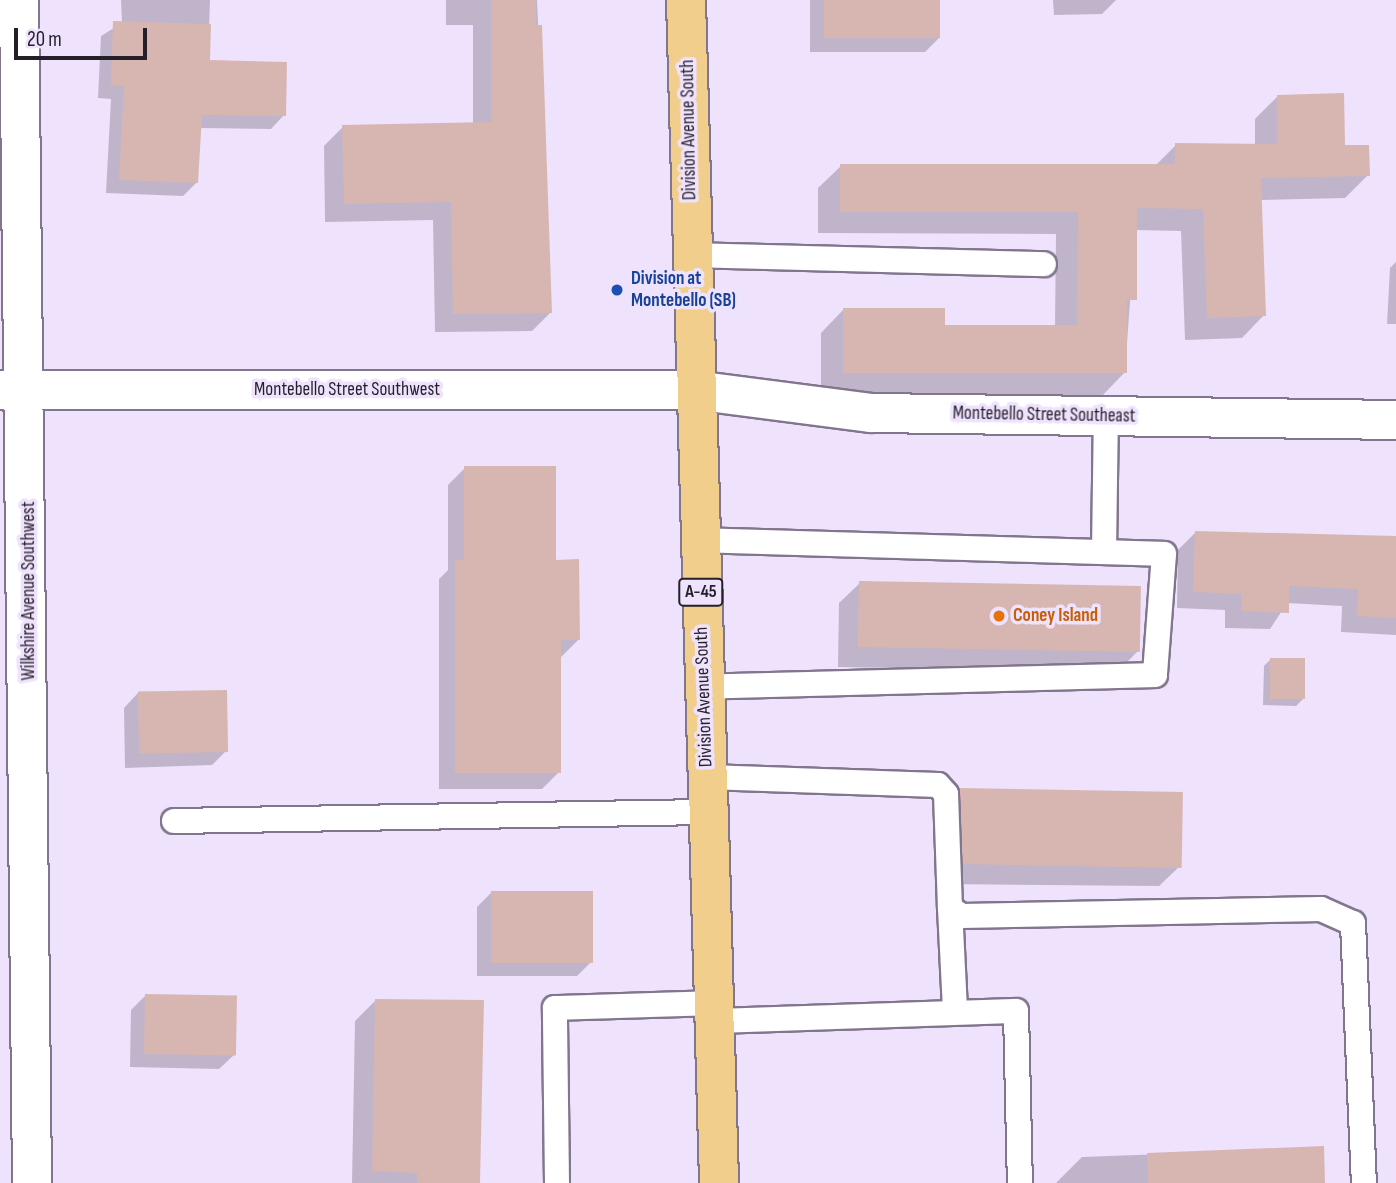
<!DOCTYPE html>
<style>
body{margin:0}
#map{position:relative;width:1396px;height:1183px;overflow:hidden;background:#efe2fd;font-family:"Sofia Sans Condensed",sans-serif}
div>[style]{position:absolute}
.shadow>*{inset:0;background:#0003}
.building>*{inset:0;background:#d7b6b2;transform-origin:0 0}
.roads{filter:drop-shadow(2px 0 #82768e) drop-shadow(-2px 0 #82768e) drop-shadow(0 2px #82768e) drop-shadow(0 -2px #82768e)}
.lane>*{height:24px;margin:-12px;padding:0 12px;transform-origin:12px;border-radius:12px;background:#fff}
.street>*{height:38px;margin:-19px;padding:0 19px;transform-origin:19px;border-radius:19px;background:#fff}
.primary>*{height:38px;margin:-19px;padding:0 19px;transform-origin:19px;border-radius:19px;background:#f1ce8b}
.dots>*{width:19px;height:19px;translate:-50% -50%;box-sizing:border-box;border:4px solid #efe2fd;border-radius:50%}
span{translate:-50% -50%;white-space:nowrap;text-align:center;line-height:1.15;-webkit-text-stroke:7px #efe2fd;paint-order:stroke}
.shield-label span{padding:2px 5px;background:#efe2fd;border:2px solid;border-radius:5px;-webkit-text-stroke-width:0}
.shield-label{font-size:18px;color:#241f29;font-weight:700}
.street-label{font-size:19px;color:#241f29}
.transit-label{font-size:19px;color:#164399;font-weight:700}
.left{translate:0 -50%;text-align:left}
.food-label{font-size:19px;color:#c56008;font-weight:700}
.scale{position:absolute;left:14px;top:28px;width:133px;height:32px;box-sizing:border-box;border:4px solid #241f29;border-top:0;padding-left:9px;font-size:21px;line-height:24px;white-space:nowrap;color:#241f29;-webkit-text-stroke:5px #efe2fd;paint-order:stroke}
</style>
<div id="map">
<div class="shadow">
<i style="clip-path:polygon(121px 0,210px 0,208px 62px,284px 115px,271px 129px,199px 128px,196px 183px,183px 196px,106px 193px,111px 99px,98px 98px,101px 36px,122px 23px)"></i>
<i style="clip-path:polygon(446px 0,537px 0,551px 312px,532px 331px,435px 332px,433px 220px,325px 222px,324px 146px,343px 127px,473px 124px,473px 25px,446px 25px)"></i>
<i style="clip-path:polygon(810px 0,939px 0,939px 38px,925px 52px,810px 52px)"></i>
<i style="clip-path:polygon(1053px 0,1116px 0,1102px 14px,1054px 15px)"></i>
<i style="clip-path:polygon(1277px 97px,1344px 147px,1368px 175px,1345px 198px,1260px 200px,1264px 315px,1242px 338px,1185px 340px,1181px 231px,1135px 230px,1125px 372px,1103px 395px,821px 395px,821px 333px,843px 310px,944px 326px,1055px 326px,1056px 234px,818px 233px,818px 188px,841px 166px,1155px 166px,1176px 145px,1255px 146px,1255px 119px)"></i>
<i style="clip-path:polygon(1396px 262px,1396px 324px,1387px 324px,1390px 268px)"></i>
<i style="clip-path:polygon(465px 468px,554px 561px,578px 640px,561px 657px,559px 772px,542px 789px,439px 789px,439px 579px,448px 570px,448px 485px)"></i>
<i style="clip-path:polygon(1195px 533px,1396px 538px,1396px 635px,1341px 632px,1342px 606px,1287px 603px,1270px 629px,1225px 628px,1225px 610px,1177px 608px,1178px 550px)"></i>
<i style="clip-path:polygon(860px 583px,1138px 651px,1117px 672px,838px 667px,839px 603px)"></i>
<i style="clip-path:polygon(1271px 659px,1303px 699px,1296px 706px,1263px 705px,1264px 666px)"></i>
<i style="clip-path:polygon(138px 693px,226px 751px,212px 765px,125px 768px,124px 708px)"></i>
<i style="clip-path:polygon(959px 789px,1180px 866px,1159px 886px,943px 884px,939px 810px)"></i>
<i style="clip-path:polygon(491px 893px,591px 962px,577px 976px,477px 976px,477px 907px)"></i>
<i style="clip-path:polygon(145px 996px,234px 1055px,219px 1069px,130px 1067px,131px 1010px)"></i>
<i style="clip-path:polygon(376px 1000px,478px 1183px,352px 1183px,355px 1021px)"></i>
<i style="clip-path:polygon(1322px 1148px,1323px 1183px,1056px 1183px,1082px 1157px)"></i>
</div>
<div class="building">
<i style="clip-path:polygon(491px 0,536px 0,536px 25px,542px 25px,552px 313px,453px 314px,451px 202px,344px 204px,342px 125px,491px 122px)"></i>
<i style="left:824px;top:0;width:116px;height:38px"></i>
<i style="clip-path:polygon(113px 21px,211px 24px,210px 60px,287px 62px,286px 116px,202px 115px,198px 183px,119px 180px,124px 86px,111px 85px)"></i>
<i style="clip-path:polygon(1344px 93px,1345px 145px,1369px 145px,1370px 176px,1261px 178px,1266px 316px,1207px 318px,1203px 209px,1137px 208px,1137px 300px,1127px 300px,1127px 373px,843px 373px,843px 308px,945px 308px,945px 325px,1077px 325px,1078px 212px,840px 212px,840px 164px,1175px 164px,1175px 143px,1277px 144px,1277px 95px)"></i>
<i style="clip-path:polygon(464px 466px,556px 466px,556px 560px,579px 559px,580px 640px,561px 640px,561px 773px,455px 773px,455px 560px,464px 560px)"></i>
<i style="clip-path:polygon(1195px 531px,1396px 536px,1396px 618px,1357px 616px,1358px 589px,1289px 586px,1289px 613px,1241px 611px,1242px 594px,1193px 592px)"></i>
<i style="left:859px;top:581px;width:282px;height:66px;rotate:1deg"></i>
<i style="left:1270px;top:658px;width:35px;height:41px"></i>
<i style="left:227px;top:690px;width:62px;height:89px;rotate:89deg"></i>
<i style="left:959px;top:788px;width:224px;height:76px;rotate:1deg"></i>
<i style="left:491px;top:891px;width:102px;height:72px"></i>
<i style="left:145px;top:994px;width:92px;height:60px;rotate:1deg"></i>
<i style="clip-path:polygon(375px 999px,484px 1000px,480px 1183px,417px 1183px,417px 1173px,372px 1171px)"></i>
<i style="clip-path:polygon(1324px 1146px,1325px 1183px,1148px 1183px,1147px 1153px)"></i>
</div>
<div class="roads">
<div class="lane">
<i style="left:691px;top:255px;width:353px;rotate:1.5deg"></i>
<i style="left:699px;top:540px;width:465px;rotate:1.7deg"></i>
<i style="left:1164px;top:554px;width:121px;rotate:94.3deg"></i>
<i style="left:1155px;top:675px;width:451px;rotate:178.5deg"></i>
<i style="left:1104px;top:552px;width:136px;rotate:-89.2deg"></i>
<i style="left:707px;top:777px;width:231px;rotate:2deg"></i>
<i style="left:938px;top:785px;width:12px;rotate:48deg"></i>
<i style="left:946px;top:794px;width:114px;rotate:88deg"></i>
<i style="left:950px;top:908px;width:14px;rotate:34deg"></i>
<i style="left:962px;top:916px;width:359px;rotate:-1.1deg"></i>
<i style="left:1321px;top:909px;width:35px;rotate:24deg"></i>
<i style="left:1353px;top:923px;width:260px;rotate:87.6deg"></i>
<i style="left:174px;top:821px;width:534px;rotate:-0.97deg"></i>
<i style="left:950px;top:908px;width:104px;rotate:87.2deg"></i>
<i style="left:714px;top:1021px;width:302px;rotate:-1.9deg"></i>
<i style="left:1016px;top:1011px;width:172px;rotate:88.7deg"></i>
<i style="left:557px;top:1183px;width:175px;rotate:-90.7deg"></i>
<i style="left:555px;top:1008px;width:158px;rotate:-1.8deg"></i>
</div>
<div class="street">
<i style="left:19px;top:0;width:1183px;rotate:89.37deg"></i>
<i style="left:0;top:390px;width:694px"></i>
<i style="left:694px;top:390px;width:178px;rotate:7.4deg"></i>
<i style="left:871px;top:413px;width:525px;rotate:0.76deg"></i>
</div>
<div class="primary">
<i style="left:686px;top:0;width:1183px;rotate:88.4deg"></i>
</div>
</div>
<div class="dots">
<i style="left:617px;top:290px;background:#1a4fb4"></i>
<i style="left:999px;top:616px;background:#e8710a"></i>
</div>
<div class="shield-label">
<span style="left:701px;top:592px">A-45</span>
</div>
<div class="street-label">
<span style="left:689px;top:130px;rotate:-91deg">Division Avenue South</span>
<span style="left:347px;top:390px">Montebello Street Southwest</span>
<span style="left:1044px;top:415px;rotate:1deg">Montebello Street Southeast</span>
<span style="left:29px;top:591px;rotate:-90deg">Wilkshire Avenue Southwest</span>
<span style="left:704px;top:697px;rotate:-92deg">Division Avenue South</span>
</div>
<div class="transit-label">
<span class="left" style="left:631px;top:290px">Division at<br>Montebello (SB)</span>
</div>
<div class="food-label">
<span class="left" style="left:1013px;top:616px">Coney Island</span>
</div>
<div class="scale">20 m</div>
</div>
